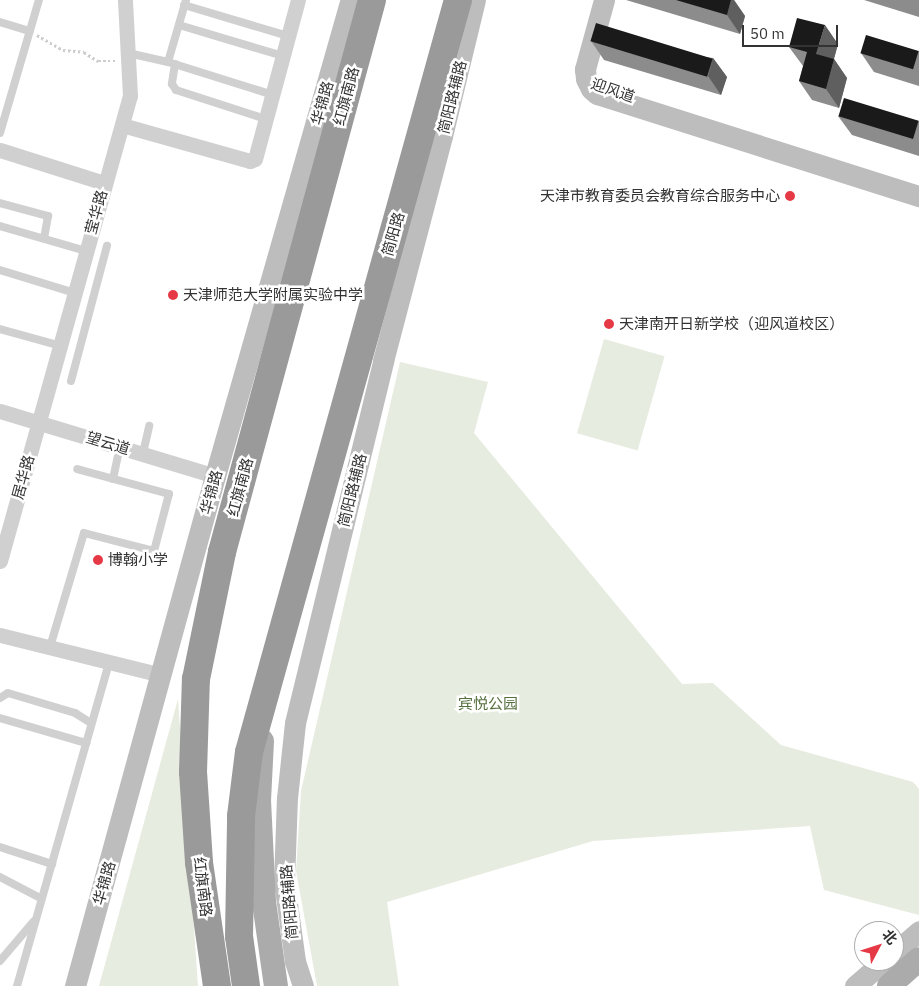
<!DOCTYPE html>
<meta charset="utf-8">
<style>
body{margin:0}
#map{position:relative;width:919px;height:986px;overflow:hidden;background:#fff;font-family:"IBM Plex Sans","Noto Sans SC",sans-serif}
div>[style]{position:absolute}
.green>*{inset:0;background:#e6ecdf;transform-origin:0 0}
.path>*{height:2.5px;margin-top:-1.25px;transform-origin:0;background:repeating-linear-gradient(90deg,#cdcdcd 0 2.5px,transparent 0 5px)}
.lane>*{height:8px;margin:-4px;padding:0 4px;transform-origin:4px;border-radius:4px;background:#d0d0d0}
.street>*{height:15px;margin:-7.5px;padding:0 7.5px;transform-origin:7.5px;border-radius:7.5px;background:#d0d0d0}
.secondary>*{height:21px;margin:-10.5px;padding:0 10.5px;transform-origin:10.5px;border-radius:10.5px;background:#bdbdbd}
.primary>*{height:24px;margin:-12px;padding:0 12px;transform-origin:12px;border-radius:12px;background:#ababab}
.highway>*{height:28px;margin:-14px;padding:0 14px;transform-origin:14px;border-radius:14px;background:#9a9a9a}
.wall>*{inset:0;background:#8c8c8c}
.shaded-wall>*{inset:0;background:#5f5f5f}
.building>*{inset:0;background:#1a1a1a;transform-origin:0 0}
.dots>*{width:14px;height:14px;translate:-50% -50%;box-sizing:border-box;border:2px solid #fff;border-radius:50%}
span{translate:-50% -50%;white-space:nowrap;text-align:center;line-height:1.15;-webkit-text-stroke:5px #fff;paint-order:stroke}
.street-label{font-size:15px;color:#333}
.poi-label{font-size:15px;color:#333}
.right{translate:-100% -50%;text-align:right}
.left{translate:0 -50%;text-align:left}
.park-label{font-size:15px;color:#56703f}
.north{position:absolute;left:854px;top:921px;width:50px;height:50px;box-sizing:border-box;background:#fff;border:1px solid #adadad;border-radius:50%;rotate:50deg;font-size:14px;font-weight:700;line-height:20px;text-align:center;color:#333}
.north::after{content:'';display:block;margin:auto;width:18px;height:22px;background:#e63946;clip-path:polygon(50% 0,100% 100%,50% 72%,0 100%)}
.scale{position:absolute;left:742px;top:25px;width:96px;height:22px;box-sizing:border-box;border:2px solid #333;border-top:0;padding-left:6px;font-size:15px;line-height:18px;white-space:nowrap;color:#333;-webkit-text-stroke:4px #fff;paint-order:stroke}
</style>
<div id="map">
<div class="green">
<i style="left:604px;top:339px;width:63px;height:98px;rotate:16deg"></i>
<i style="clip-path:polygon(400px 362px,488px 382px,474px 433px,682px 684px,713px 683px,781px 745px,913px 782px,919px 789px,919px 915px,824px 890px,810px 826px,593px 841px,387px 902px,399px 986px,317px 986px,296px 871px,301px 791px)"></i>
<i style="clip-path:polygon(178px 699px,198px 986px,99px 986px)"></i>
</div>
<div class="path">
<i style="left:37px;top:35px;width:30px;rotate:30deg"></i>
<i style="left:63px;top:50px;width:21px;rotate:5deg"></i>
<i style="left:84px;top:52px;width:17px;rotate:33deg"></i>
<i style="left:98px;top:61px;width:17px"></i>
</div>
<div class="lane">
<i style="left:184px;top:5px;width:109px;rotate:16.6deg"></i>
<i style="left:0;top:22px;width:31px;rotate:17deg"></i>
<i style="left:179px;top:25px;width:109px;rotate:16.6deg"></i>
<i style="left:128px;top:53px;width:41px;rotate:12.7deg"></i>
<i style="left:168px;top:62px;width:110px;rotate:17.4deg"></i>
<i style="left:168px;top:62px;width:65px;rotate:-73.8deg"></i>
<i style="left:175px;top:64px;width:20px;rotate:99deg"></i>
<i style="left:172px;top:84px;width:7px;rotate:56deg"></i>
<i style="left:176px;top:90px;width:95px;rotate:17.9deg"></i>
<i style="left:0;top:133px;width:139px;rotate:-73.7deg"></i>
<i style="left:0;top:203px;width:50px;rotate:15.2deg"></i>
<i style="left:48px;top:216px;width:23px;rotate:100deg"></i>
<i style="left:0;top:226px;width:90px;rotate:16.2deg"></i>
<i style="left:0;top:270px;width:78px;rotate:17deg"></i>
<i style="left:0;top:329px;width:63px;rotate:15.6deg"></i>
<i style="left:71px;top:381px;width:140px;rotate:-75.1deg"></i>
<i style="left:143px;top:453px;width:28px;rotate:-77deg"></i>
<i style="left:113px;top:479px;width:33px;rotate:-78deg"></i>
<i style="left:50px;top:647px;width:119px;rotate:-73.4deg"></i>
<i style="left:84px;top:533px;width:72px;rotate:14.4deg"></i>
<i style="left:154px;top:551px;width:59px;rotate:-75.3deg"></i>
<i style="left:169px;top:494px;width:95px;rotate:-164.8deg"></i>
<i style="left:0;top:698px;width:9px;rotate:-32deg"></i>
<i style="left:8px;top:693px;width:70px;rotate:16.6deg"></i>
<i style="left:75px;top:713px;width:19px;rotate:32deg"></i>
<i style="left:0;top:718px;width:90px;rotate:16.2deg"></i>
<i style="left:0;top:847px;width:55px;rotate:18.1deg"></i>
<i style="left:0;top:877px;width:47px;rotate:27.6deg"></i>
<i style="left:0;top:961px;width:52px;rotate:-49.6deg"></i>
<i style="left:17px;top:986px;width:337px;rotate:-74.1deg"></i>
</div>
<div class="street">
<i style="left:122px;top:125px;width:133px;rotate:15.7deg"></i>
<i style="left:250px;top:161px;width:5px;rotate:-22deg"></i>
<i style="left:255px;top:159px;width:165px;rotate:-74.9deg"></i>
<i style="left:0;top:150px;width:109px;rotate:17.6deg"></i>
<i style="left:0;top:411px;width:225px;rotate:16.8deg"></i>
<i style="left:0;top:561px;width:483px;rotate:-74.4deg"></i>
<i style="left:130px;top:96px;width:96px;rotate:-93deg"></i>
<i style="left:0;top:635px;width:167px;rotate:13.9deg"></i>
</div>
<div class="secondary">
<i style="left:604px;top:0;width:72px;rotate:105.4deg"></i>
<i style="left:585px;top:69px;width:10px;rotate:84deg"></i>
<i style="left:586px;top:79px;width:11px;rotate:63deg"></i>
<i style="left:591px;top:89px;width:8px;rotate:40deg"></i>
<i style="left:597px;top:94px;width:338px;rotate:17.6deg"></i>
<i style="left:894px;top:953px;width:33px;rotate:-41deg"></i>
<i style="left:75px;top:986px;width:529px;rotate:-74.65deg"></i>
<i style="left:215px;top:476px;width:495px;rotate:-74.1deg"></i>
<i style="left:303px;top:986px;width:26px;rotate:-108deg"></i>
<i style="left:295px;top:961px;width:80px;rotate:-97.9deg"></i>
<i style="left:284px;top:882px;width:84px;rotate:-88deg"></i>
<i style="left:287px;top:798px;width:75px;rotate:-83.9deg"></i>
<i style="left:295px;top:723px;width:373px;rotate:-76.3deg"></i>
<i style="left:383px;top:361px;width:233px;rotate:-75.3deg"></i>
<i style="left:442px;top:136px;width:140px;rotate:-76.4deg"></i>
<i style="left:855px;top:986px;width:38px;rotate:-41deg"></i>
</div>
<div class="primary">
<i style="left:262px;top:741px;width:59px;rotate:92.9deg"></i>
<i style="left:259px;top:800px;width:102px;rotate:87.2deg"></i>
<i style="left:264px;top:902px;width:85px;rotate:81.9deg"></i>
<i style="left:889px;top:986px;width:40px;rotate:-42deg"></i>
</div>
<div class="highway">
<i style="left:217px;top:986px;width:125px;rotate:-98.3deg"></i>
<i style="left:199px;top:862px;width:90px;rotate:-93.8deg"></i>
<i style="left:193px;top:772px;width:93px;rotate:-88.2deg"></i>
<i style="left:196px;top:679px;width:130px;rotate:-78.4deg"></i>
<i style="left:222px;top:552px;width:572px;rotate:-74.8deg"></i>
<i style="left:246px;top:986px;width:50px;rotate:-98deg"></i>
<i style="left:239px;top:936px;width:120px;rotate:-89deg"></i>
<i style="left:241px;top:816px;width:64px;rotate:-82.9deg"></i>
<i style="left:249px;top:752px;width:781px;rotate:-74.47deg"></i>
</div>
<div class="wall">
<i style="clip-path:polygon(626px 0,734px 0,745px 16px,740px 34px)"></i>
<i style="clip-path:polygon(864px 0,919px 0,919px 17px)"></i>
<i style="clip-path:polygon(591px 41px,713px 58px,727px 77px,721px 95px,604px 60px)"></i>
<i style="clip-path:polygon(838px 44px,834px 59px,847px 78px,839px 108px,812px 100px,799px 81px,803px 66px,789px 47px)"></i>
<i style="clip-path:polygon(919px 51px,919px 86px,874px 72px,861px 53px)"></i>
<i style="clip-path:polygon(838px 116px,919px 121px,919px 156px,852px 135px)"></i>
</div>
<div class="shaded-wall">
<i style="clip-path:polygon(731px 0,734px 0,745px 16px,740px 34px,727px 15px)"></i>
<i style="clip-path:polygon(825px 25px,838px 44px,830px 73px,816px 54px)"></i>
<i style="clip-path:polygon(713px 58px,727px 77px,721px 95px,708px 76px)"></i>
<i style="clip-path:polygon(834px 59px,847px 78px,839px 108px,826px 89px)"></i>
</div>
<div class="building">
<i style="clip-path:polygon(676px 0,731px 0,727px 15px)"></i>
<i style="clip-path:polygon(797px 18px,825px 25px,816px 54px,834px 59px,826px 89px,799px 81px,807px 52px,789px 47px)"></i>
<i style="left:596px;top:23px;width:122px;height:19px;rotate:17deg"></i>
<i style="left:866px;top:35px;width:55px;height:19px;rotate:17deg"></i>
<i style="left:844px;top:98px;width:78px;height:19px;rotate:17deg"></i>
</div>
<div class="dots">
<i style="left:790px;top:196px;background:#e63946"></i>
<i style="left:173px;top:295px;background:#e63946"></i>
<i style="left:609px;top:324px;background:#e63946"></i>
<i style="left:98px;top:560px;background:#e63946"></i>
</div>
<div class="street-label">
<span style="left:613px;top:90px;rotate:19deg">迎风道</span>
<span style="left:346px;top:96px;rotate:-75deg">红旗南路</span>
<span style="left:452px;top:97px;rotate:-76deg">简阳路辅路</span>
<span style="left:322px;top:103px;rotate:-74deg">华锦路</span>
<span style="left:96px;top:212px;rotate:-75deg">莹华路</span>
<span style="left:393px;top:234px;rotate:-74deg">简阳路</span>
<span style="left:108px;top:443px;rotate:17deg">望云道</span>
<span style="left:23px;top:477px;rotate:-75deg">居华路</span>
<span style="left:240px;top:487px;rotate:-75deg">红旗南路</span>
<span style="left:352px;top:490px;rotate:-76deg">简阳路辅路</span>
<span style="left:211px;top:492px;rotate:-75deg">华锦路</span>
<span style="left:104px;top:883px;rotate:-74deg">华锦路</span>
<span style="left:203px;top:887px;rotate:83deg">红旗南路</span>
<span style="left:289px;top:902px;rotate:-95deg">简阳路辅路</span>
</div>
<div class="poi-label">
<span class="right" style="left:780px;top:196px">天津市教育委员会教育综合服务中心</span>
<span class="left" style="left:183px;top:295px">天津师范大学附属实验中学</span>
<span class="left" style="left:619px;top:324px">天津南开日新学校（迎风道校区）</span>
<span class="left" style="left:108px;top:560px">博翰小学</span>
</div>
<div class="park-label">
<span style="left:488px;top:704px">宾悦公园</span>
</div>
<div class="north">北</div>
<div class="scale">50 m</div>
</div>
